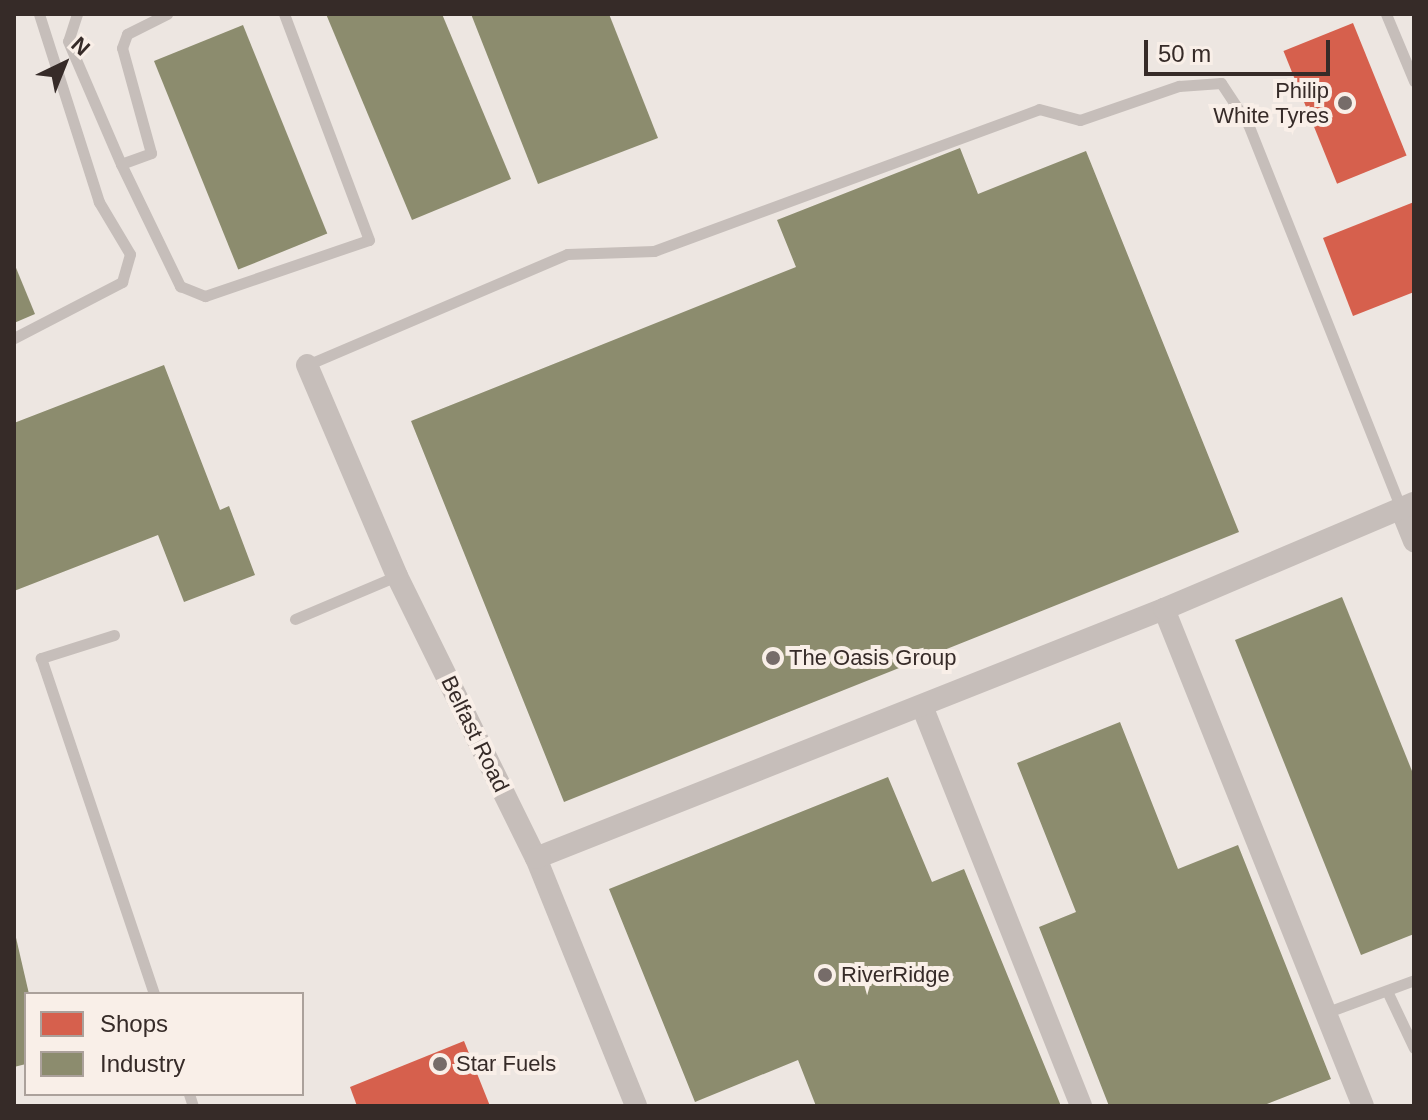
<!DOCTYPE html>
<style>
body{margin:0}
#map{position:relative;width:1428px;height:1120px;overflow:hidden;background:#ede6e1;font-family:Helvetica,sans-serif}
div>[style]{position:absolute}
.shops>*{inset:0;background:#d6604d;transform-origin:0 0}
.industry>*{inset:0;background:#8c8c6e;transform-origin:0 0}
.lane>*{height:11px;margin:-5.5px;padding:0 5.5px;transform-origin:5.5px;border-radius:5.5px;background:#c6beba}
.street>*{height:22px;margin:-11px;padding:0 11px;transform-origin:11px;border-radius:11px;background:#c6beba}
.dots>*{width:22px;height:22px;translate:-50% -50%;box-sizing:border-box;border:4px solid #f9efe8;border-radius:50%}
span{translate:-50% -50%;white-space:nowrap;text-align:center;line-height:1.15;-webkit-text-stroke:8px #f9efe8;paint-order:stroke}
.poi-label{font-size:22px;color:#362b28}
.right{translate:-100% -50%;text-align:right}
.left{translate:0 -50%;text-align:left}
.street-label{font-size:22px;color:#362b28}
.frame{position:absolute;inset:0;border:16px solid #362b28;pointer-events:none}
.legend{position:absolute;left:24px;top:992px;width:280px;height:104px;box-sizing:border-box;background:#f9efe8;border:2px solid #aba19b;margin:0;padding:10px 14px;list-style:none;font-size:24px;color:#362b28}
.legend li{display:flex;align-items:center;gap:16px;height:40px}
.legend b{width:40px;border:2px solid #aba19b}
.north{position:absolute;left:24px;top:24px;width:80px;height:80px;-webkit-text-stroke:6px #f9efe8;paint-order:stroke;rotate:43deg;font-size:22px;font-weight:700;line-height:32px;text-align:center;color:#362b28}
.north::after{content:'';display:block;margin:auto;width:28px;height:36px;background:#362b28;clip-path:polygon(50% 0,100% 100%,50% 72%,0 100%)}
.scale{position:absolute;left:1144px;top:40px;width:186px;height:36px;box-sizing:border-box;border:4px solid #362b28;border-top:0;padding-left:10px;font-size:24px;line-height:28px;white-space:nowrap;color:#362b28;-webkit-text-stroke:6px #f9efe8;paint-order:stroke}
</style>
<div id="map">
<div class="shops">
<i style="left:1353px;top:23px;width:143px;height:75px;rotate:68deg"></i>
<i style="clip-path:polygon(1414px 202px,1414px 292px,1353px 316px,1323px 238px)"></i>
<i style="clip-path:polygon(464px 1041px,490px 1106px,357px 1106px,350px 1087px)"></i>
</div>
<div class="industry">
<i style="clip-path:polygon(326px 14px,442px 14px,511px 179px,412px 220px)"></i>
<i style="clip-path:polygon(471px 14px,609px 14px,658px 138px,538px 184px)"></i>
<i style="left:243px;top:25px;width:225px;height:96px;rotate:68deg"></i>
<i style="clip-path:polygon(960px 148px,978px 194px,1086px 151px,1239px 532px,564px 802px,411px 421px,796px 267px,777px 220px)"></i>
<i style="clip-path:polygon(14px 263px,35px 314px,14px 323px)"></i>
<i style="clip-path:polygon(164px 365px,220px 510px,229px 506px,255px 575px,184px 602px,158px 535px,14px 591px,14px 423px)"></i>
<i style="clip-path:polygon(1342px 597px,1414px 776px,1414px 934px,1361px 955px,1235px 640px)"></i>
<i style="clip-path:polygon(1120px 722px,1178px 869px,1238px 845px,1331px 1079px,1262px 1106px,1109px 1106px,1039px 927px,1076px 912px,1017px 763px)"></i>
<i style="clip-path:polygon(888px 777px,932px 882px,964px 869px,1061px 1106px,816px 1106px,798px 1060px,695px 1102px,609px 889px)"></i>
<i style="clip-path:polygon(14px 929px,29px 994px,26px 1064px,14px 1067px)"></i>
</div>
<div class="lane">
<i style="left:77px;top:14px;width:28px;rotate:108deg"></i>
<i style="left:68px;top:41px;width:134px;rotate:66.7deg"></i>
<i style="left:121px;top:164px;width:136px;rotate:64.2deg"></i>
<i style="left:180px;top:286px;width:27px;rotate:22deg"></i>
<i style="left:205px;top:296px;width:173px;rotate:-18.9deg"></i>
<i style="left:369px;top:240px;width:241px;rotate:-110.6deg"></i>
<i style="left:1386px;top:14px;width:73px;rotate:67.3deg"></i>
<i style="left:121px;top:164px;width:32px;rotate:-20deg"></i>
<i style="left:151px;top:153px;width:109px;rotate:-105.4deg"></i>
<i style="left:122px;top:48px;width:15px;rotate:-70deg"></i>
<i style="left:127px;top:34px;width:45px;rotate:-26.6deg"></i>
<i style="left:14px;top:338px;width:122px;rotate:-27.4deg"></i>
<i style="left:122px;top:282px;width:29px;rotate:-74deg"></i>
<i style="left:130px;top:254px;width:61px;rotate:-120.8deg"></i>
<i style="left:99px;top:202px;width:197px;rotate:-107.7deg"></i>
<i style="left:307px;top:365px;width:283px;rotate:-23.1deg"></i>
<i style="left:567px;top:254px;width:87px;rotate:-2deg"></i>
<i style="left:654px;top:251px;width:410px;rotate:-20.2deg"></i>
<i style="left:1039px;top:109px;width:42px;rotate:15deg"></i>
<i style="left:1080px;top:120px;width:105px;rotate:-19deg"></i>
<i style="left:1179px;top:86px;width:42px;rotate:-4.1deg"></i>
<i style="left:1221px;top:83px;width:49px;rotate:56.6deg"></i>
<i style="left:1248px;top:124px;width:414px;rotate:68.3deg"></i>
<i style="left:295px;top:619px;width:111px;rotate:-22.9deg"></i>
<i style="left:114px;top:635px;width:77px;rotate:162.5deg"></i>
<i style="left:41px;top:658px;width:354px;rotate:71.4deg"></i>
<i style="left:1387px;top:991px;width:63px;rotate:64.7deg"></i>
<i style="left:1325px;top:1013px;width:95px;rotate:-20.3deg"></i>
<i style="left:189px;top:1094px;width:13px;rotate:72deg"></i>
</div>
<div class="street">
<i style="left:307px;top:365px;width:229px;rotate:66.9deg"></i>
<i style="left:397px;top:576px;width:314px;rotate:63.8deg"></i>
<i style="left:536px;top:858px;width:267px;rotate:68deg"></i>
<i style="left:1401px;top:509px;width:35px;rotate:68deg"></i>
<i style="left:1164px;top:609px;width:535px;rotate:68.18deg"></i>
<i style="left:922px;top:706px;width:430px;rotate:68.3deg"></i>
<i style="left:536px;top:858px;width:676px;rotate:-21.63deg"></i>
<i style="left:1164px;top:609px;width:272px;rotate:-23deg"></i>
</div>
<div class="dots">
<i style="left:1345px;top:103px;background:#766c69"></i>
<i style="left:773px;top:658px;background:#766c69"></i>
<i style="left:825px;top:975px;background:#766c69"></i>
<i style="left:440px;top:1064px;background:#766c69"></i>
</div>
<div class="poi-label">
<span class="right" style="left:1329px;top:103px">Philip<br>White Tyres</span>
<span class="left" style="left:789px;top:658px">The Oasis Group</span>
<span class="left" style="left:841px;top:975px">RiverRidge</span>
<span class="left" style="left:456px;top:1064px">Star Fuels</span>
</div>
<div class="street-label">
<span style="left:475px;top:734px;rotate:64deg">Belfast Road</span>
</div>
<div class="frame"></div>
<ul class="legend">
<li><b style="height:22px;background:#d6604d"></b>Shops</li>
<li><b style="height:22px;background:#8c8c6e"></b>Industry</li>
</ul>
<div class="north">N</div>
<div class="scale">50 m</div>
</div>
